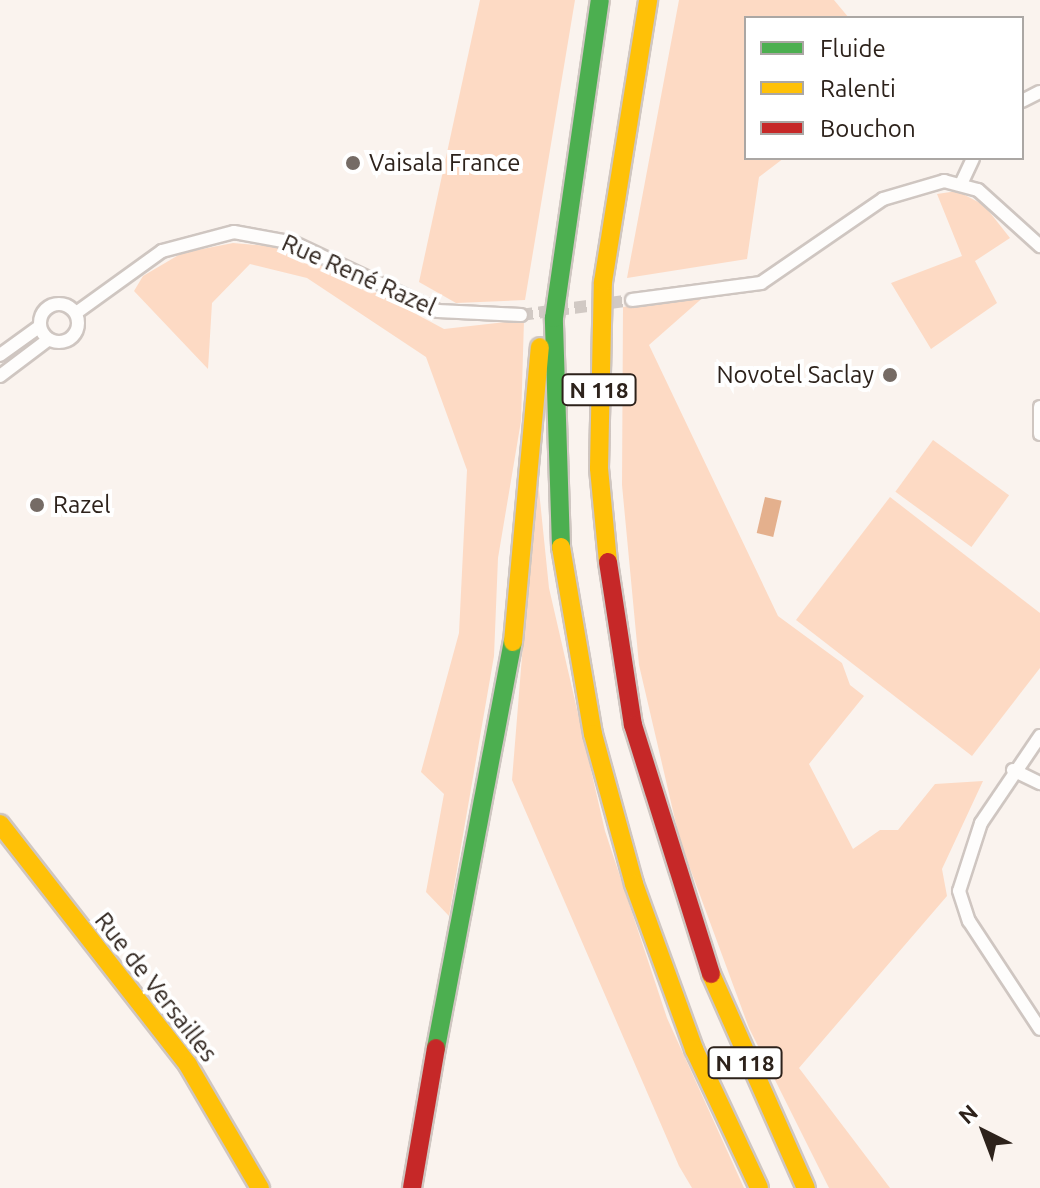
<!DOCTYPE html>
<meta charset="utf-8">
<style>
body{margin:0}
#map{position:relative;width:1040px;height:1188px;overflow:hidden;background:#faf3ee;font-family:Ubuntu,sans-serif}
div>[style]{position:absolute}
.green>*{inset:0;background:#fddac4;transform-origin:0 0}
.water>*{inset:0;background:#e4b08d;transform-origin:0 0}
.street-tunnel>*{height:12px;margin-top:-6px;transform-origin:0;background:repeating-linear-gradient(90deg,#d1c9c4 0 12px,transparent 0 18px)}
.roads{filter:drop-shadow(2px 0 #cfc6c1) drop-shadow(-2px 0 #cfc6c1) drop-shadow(0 2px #cfc6c1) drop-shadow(0 -2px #cfc6c1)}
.street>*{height:12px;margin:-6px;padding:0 6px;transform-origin:6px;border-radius:6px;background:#fefdfc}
.street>.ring{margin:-6px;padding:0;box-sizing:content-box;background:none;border:12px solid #fefdfc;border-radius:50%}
.fast>*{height:18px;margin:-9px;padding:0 9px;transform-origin:9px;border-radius:9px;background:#4caf50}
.slow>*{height:18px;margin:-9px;padding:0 9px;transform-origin:9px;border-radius:9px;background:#ffc107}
.jam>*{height:18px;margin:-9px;padding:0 9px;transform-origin:9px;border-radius:9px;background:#c62828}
.dots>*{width:22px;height:22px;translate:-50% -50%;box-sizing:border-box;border:4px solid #fff;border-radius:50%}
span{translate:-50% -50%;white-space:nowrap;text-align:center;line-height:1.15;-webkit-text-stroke:8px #fff;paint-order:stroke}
.shield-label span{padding:2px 6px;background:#fff;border:2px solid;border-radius:6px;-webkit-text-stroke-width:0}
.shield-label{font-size:22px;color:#2d221b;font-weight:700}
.poi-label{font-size:24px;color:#2d221b}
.left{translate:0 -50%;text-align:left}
.right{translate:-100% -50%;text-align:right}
.street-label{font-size:24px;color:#2d221b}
.legend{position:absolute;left:744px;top:16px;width:280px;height:144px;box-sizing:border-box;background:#fff;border:2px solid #aba7a4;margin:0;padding:10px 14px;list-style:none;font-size:24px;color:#2d221b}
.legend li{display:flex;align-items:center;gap:16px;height:40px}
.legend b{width:40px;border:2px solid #aba7a4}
.north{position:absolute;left:944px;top:1092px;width:80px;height:80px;-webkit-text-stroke:6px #fff;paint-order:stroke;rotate:318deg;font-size:22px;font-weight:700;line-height:32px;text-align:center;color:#2d221b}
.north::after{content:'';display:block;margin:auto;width:28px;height:36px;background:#2d221b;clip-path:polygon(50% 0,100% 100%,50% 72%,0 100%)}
</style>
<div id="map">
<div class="green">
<i style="clip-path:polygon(480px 0,575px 0,525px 300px,456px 303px,419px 282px)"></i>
<i style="clip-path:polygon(679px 0,834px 0,849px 18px,746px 18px,746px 158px,784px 158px,759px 177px,747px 259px,627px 278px)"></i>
<i style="clip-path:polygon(957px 191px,984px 205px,1010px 238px,975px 261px,997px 303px,931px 349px,891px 283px,962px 256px,937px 194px)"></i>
<i style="clip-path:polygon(233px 243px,278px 247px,324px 265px,444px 329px,524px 320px,521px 421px,498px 558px,494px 656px,449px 916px,426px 892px,444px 794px,421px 772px,459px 633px,467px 470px,426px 357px,307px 278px,250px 264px,212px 303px,208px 369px,134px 291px,143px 276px,182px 253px)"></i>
<i style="clip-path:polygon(707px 294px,649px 345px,778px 616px,842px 663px,850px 685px,864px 696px,809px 764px,853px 849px,880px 830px,898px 830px,935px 784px,983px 781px,942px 869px,947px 896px,799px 1068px,890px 1188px,829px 1188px,749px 1028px,680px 841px,639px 665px,622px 485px,623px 307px)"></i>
<i style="left:933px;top:440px;width:94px;height:64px;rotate:36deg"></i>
<i style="clip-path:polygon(537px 471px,549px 588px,605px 831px,667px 1018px,744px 1188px,692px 1188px,679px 1166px,512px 780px)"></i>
<i style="clip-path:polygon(890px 497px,1040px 613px,1040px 668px,972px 756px,796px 620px)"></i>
</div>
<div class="water">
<i style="left:765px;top:497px;width:17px;height:37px;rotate:13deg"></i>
</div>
<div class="street-tunnel">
<i style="left:521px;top:315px;width:112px;rotate:-7.7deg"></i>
</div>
<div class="roads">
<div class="street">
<i style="left:1022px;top:101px;width:20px;rotate:-27deg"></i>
<i style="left:962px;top:182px;width:26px;rotate:-65deg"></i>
<i style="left:632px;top:300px;width:130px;rotate:-7.5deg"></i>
<i style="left:761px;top:283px;width:148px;rotate:-34.5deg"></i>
<i style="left:883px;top:199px;width:64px;rotate:-16.4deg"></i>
<i style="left:944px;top:181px;width:35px;rotate:15deg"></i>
<i style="left:978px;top:190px;width:84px;rotate:42.1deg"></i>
<i class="ring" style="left:40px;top:304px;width:26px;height:26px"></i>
<i style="left:76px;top:313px;width:106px;rotate:-35.8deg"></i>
<i style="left:162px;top:251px;width:74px;rotate:-14.8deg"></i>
<i style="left:234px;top:232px;width:61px;rotate:10.4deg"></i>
<i style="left:294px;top:243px;width:159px;rotate:25.3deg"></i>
<i style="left:438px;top:311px;width:83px;rotate:2.8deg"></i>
<i style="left:0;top:355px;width:49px;rotate:-35.9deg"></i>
<i style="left:0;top:376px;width:61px;rotate:-37.1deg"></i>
<i style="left:1040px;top:407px;width:27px;rotate:90deg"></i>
<i style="left:1040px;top:736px;width:105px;rotate:124.1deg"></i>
<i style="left:981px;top:823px;width:71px;rotate:107.9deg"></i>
<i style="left:959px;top:891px;width:32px;rotate:72deg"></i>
<i style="left:969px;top:921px;width:129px;rotate:56.7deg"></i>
<i style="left:1013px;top:770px;width:30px;rotate:26deg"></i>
</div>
<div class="fast">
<i style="left:561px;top:547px;width:229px;rotate:-91.8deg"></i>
<i style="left:554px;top:318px;width:321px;rotate:-81.8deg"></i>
<i style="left:436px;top:1048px;width:413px;rotate:-79.3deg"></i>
</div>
<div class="slow">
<i style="left:561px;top:547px;width:190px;rotate:80.3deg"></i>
<i style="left:593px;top:734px;width:156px;rotate:74.7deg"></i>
<i style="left:634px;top:884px;width:176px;rotate:70deg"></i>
<i style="left:694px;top:1049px;width:153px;rotate:64.9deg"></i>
<i style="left:608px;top:562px;width:94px;rotate:-95.5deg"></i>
<i style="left:599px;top:468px;width:186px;rotate:-88.8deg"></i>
<i style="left:603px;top:282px;width:286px;rotate:-80.9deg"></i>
<i style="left:513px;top:642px;width:296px;rotate:-84.8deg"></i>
<i style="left:0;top:824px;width:306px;rotate:52deg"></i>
<i style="left:188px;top:1065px;width:143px;rotate:59.7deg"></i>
<i style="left:711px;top:974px;width:234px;rotate:66.1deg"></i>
</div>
<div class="jam">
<i style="left:608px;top:562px;width:165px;rotate:81.3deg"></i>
<i style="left:633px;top:725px;width:261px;rotate:72.6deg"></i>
<i style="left:412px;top:1188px;width:142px;rotate:-80.3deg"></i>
</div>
</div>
<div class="dots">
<i style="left:353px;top:163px;background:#756b65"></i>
<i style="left:890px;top:375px;background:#756b65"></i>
<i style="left:37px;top:505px;background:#756b65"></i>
</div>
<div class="shield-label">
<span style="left:599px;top:390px">N 118</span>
<span style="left:745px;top:1063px">N 118</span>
</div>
<div class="poi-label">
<span class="left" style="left:369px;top:163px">Vaisala France</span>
<span class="right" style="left:874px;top:375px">Novotel Saclay</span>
<span class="left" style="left:53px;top:505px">Razel</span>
</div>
<div class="street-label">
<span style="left:359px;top:275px;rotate:24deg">Rue René Razel</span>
<span style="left:156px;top:987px;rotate:52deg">Rue de Versailles</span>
</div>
<ul class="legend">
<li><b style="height:10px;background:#4caf50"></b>Fluide</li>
<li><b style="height:10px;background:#ffc107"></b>Ralenti</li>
<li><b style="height:10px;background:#c62828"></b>Bouchon</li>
</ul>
<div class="north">N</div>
</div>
